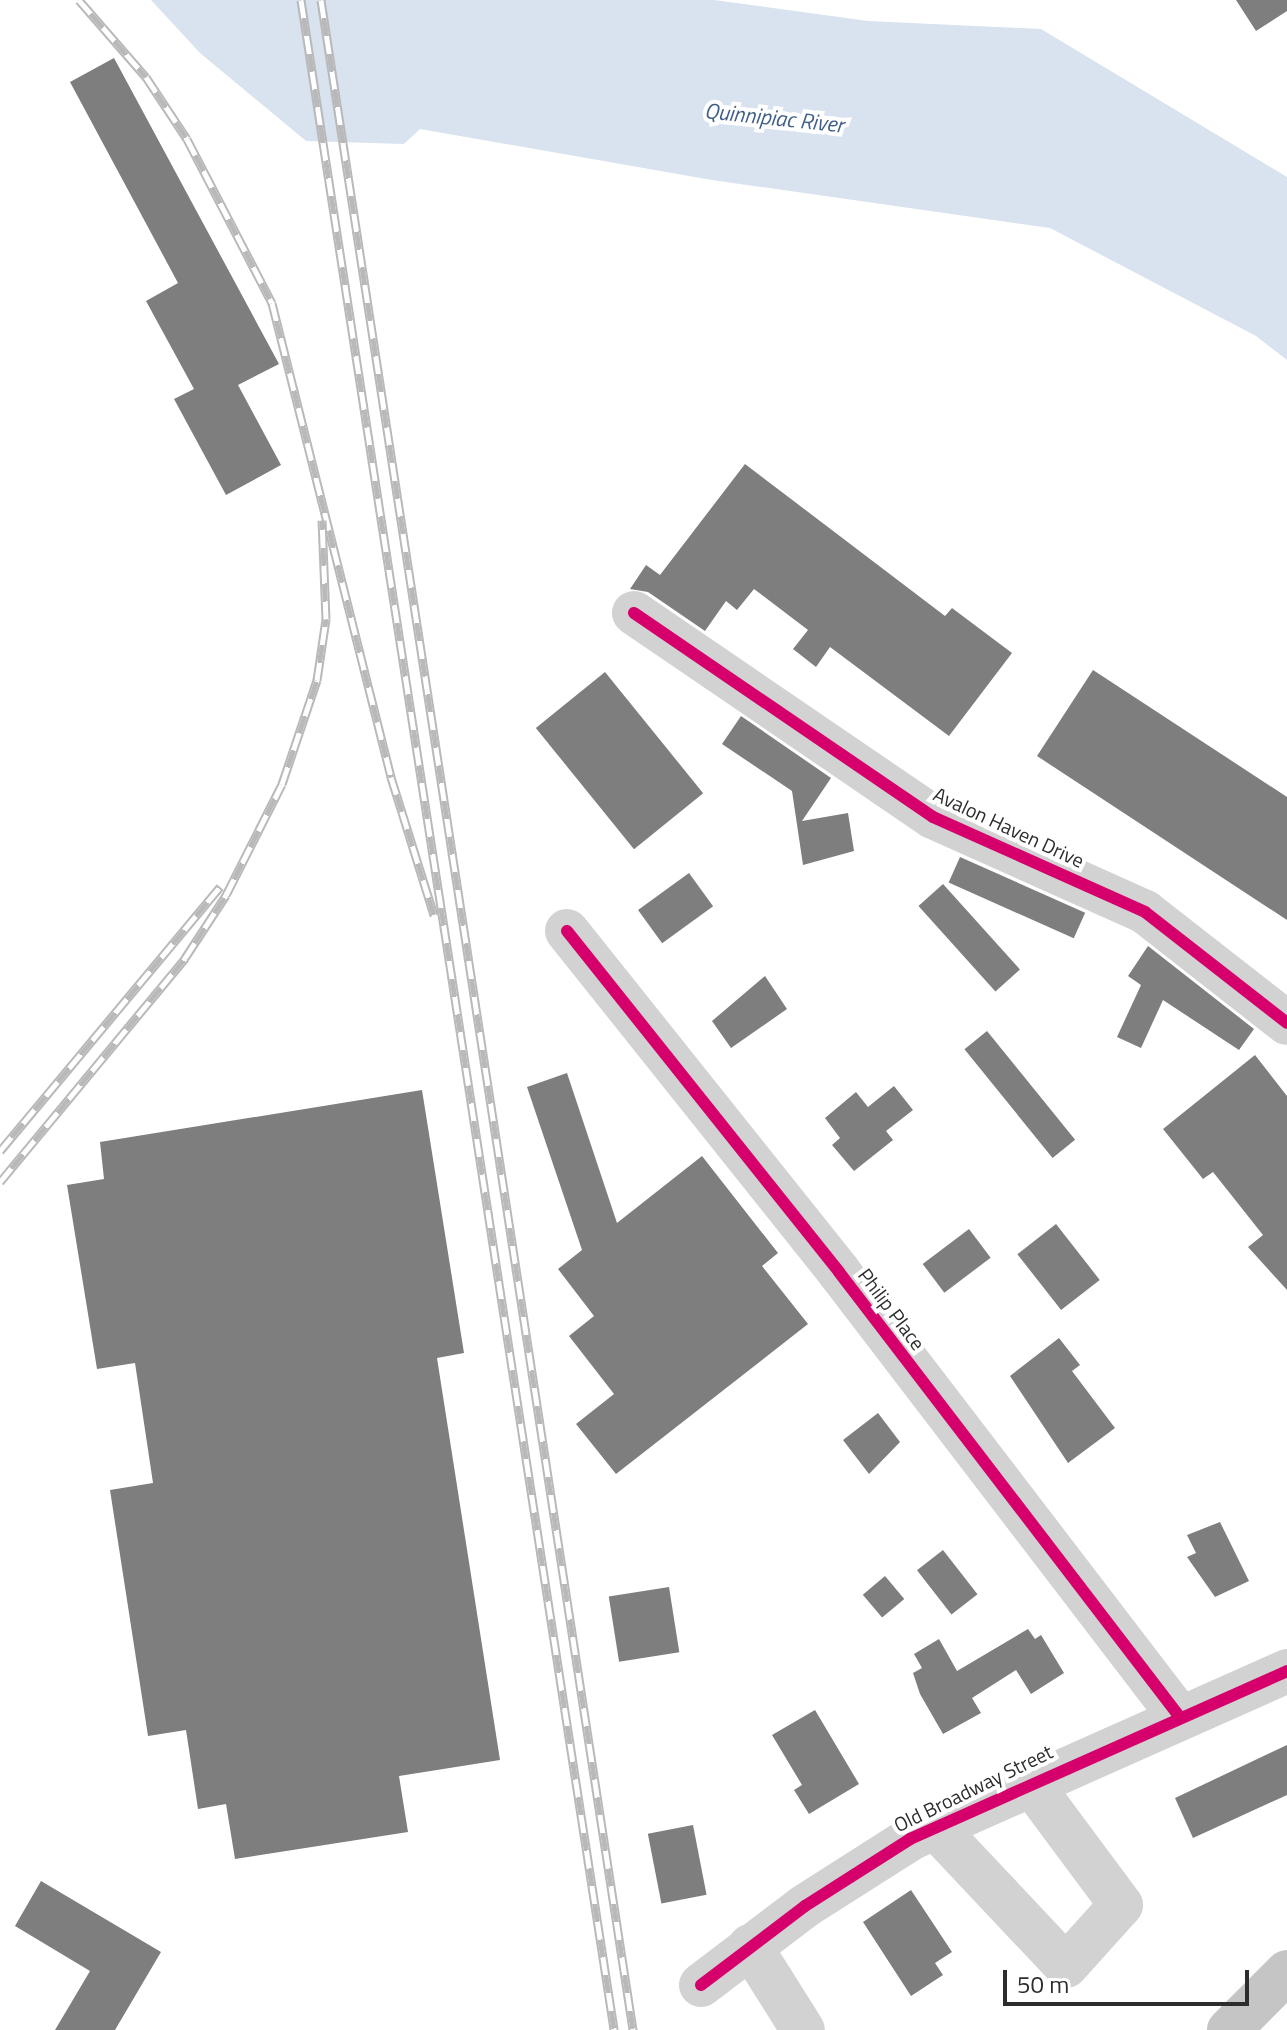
<!DOCTYPE html>
<style>
body{margin:0}
#map{position:relative;width:1287px;height:2030px;overflow:hidden;background:#fff;font-family:"Titillium Web",sans-serif}
div>[style]{position:absolute}
.water>*{inset:0;background:#d9e2ef}
.building>*{inset:0;background:#7e7e7e;transform-origin:0 0}
.minor>*{height:44px;margin:-22px;padding:0 22px;transform-origin:22px;border-radius:22px;background:#d2d2d2}
.major>*{height:44px;margin:-22px;padding:0 22px;transform-origin:22px;border-radius:22px;background:#c5c5c5}
.rail>*{height:9px;margin-top:-4.5px;transform-origin:0;background:repeating-linear-gradient(90deg,#fff 0 18px,#b9b9b9 0 36px);box-sizing:border-box;border-block:2px solid #b9b9b9}
.cycleway>*{height:12px;margin:-6px;padding:0 6px;transform-origin:6px;border-radius:6px;background:#d6006c}
span{translate:-50% -50%;white-space:nowrap;text-align:center;line-height:1.15;-webkit-text-stroke:8px #fff;paint-order:stroke}
.street-label{font-size:20px;color:#2d2d2d}
.water-label{font-size:22px;color:#426087;font-style:italic}
.scale{position:absolute;left:1003px;top:1970px;width:246px;height:36px;box-sizing:border-box;border:4px solid #2d2d2d;border-top:0;padding-left:10px;font-size:24px;line-height:28px;white-space:nowrap;color:#2d2d2d;-webkit-text-stroke:6px #fff;paint-order:stroke}
</style>
<div id="map">
<div class="water">
<i style="clip-path:polygon(151px 0,714px 0,868px 21px,1041px 29px,1287px 177px,1287px 360px,1256px 336px,1050px 228px,712px 180px,420px 129px,404px 144px,306px 141px,200px 53px)"></i>
</div>
<div class="building">
<i style="clip-path:polygon(1236px 0,1287px 0,1287px 11px,1256px 31px)"></i>
<i style="clip-path:polygon(114px 58px,279px 364px,238px 385px,281px 465px,226px 495px,174px 399px,194px 389px,146px 301px,178px 283px,70px 82px)"></i>
<i style="clip-path:polygon(745px 464px,945px 616px,952px 608px,1012px 653px,949px 736px,830px 647px,816px 667px,793px 649px,808px 630px,754px 589px,737px 610px,726px 601px,705px 631px,648px 592px,630px 589px,646px 565px,660px 575px)"></i>
<i style="clip-path:polygon(1093px 670px,1287px 797px,1287px 920px,1037px 756px)"></i>
<i style="left:605px;top:672px;width:156px;height:89px;rotate:51deg"></i>
<i style="clip-path:polygon(741px 716px,831px 778px,802px 821px,848px 813px,854px 851px,803px 865px,792px 791px,722px 744px)"></i>
<i style="left:960px;top:857px;width:137px;height:28px;rotate:24deg"></i>
<i style="left:689px;top:873px;width:41px;height:63px;rotate:54deg"></i>
<i style="left:943px;top:884px;width:115px;height:33px;rotate:48deg"></i>
<i style="clip-path:polygon(1148px 946px,1254px 1029px,1239px 1050px,1163px 1000px,1141px 1048px,1117px 1037px,1141px 985px,1128px 976px)"></i>
<i style="clip-path:polygon(765px 976px,787px 1009px,731px 1048px,712px 1021px)"></i>
<i style="left:987px;top:1031px;width:140px;height:29px;rotate:51deg"></i>
<i style="clip-path:polygon(1255px 1055px,1287px 1096px,1287px 1290px,1248px 1247px,1263px 1235px,1213px 1172px,1203px 1179px,1163px 1129px)"></i>
<i style="clip-path:polygon(567px 1073px,617px 1223px,702px 1156px,778px 1253px,762px 1266px,808px 1324px,616px 1474px,576px 1424px,614px 1394px,569px 1336px,594px 1316px,558px 1269px,582px 1250px,527px 1087px)"></i>
<i style="clip-path:polygon(894px 1086px,913px 1110px,886px 1131px,893px 1140px,854px 1171px,832px 1145px,840px 1138px,825px 1118px,856px 1092px,868px 1107px)"></i>
<i style="clip-path:polygon(422px 1090px,464px 1353px,437px 1358px,500px 1760px,399px 1776px,408px 1832px,235px 1859px,226px 1804px,198px 1809px,186px 1730px,148px 1736px,110px 1490px,153px 1483px,135px 1363px,97px 1369px,67px 1185px,104px 1179px,100px 1142px)"></i>
<i style="left:1056px;top:1224px;width:71px;height:49px;rotate:52deg"></i>
<i style="left:969px;top:1229px;width:36px;height:58px;rotate:53deg"></i>
<i style="clip-path:polygon(1059px 1338px,1080px 1365px,1072px 1371px,1115px 1428px,1068px 1463px,1010px 1376px)"></i>
<i style="clip-path:polygon(878px 1413px,900px 1442px,869px 1474px,843px 1440px)"></i>
<i style="clip-path:polygon(1220px 1522px,1249px 1581px,1215px 1597px,1187px 1557px,1196px 1553px,1187px 1535px)"></i>
<i style="left:943px;top:1550px;width:56px;height:33px;rotate:52deg"></i>
<i style="left:885px;top:1576px;width:30px;height:29px;rotate:50deg"></i>
<i style="left:669px;top:1587px;width:66px;height:61px;rotate:81deg"></i>
<i style="clip-path:polygon(1028px 1629px,1035px 1639px,1041px 1635px,1064px 1673px,1031px 1694px,1016px 1670px,972px 1698px,981px 1713px,943px 1734px,920px 1694px,913px 1673px,922px 1668px,914px 1654px,939px 1639px,957px 1671px)"></i>
<i style="clip-path:polygon(815px 1710px,859px 1784px,809px 1814px,794px 1790px,802px 1785px,772px 1735px)"></i>
<i style="clip-path:polygon(1287px 1745px,1287px 1795px,1193px 1838px,1175px 1798px)"></i>
<i style="left:693px;top:1825px;width:71px;height:46px;rotate:79deg"></i>
<i style="clip-path:polygon(41px 1881px,161px 1952px,115px 2030px,55px 2030px,90px 1971px,15px 1926px)"></i>
<i style="clip-path:polygon(911px 1890px,952px 1952px,935px 1963px,943px 1975px,911px 1996px,863px 1922px)"></i>
</div>
<div class="minor">
<i style="left:634px;top:613px;width:362px;rotate:34.3deg"></i>
<i style="left:933px;top:817px;width:232px;rotate:24.1deg"></i>
<i style="left:1145px;top:912px;width:180px;rotate:38deg"></i>
<i style="left:567px;top:931px;width:436px;rotate:51.4deg"></i>
<i style="left:839px;top:1272px;width:559px;rotate:52.56deg"></i>
<i style="left:934px;top:1826px;width:192px;rotate:46.7deg"></i>
<i style="left:1066px;top:1966px;width:82px;rotate:-48deg"></i>
<i style="left:1121px;top:1905px;width:154px;rotate:-126.6deg"></i>
<i style="left:750px;top:1946px;width:99px;rotate:57.8deg"></i>
<i style="left:701px;top:1985px;width:131px;rotate:-37.2deg"></i>
<i style="left:805px;top:1906px;width:125px;rotate:-32.5deg"></i>
<i style="left:910px;top:1839px;width:413px;rotate:-24deg"></i>
</div>
<div class="major">
<i style="left:1229px;top:2030px;width:82px;rotate:-45deg"></i>
</div>
<div class="rail">
<i style="left:79px;top:0;width:102px;rotate:49deg"></i>
<i style="left:146px;top:77px;width:74px;rotate:56.5deg"></i>
<i style="left:187px;top:139px;width:185px;rotate:62.6deg"></i>
<i style="left:272px;top:303px;width:489px;rotate:75.9deg"></i>
<i style="left:391px;top:777px;width:145px;rotate:72.7deg"></i>
<i style="left:301px;top:0;width:2054px;rotate:81.23deg"></i>
<i style="left:321px;top:0;width:2054px;rotate:81.26deg"></i>
<i style="left:0;top:1151px;width:344px;rotate:-50.2deg"></i>
<i style="left:0;top:1182px;width:291px;rotate:-50.4deg"></i>
<i style="left:185px;top:958px;width:75px;rotate:-56.9deg"></i>
<i style="left:226px;top:895px;width:124px;rotate:-63.2deg"></i>
<i style="left:282px;top:784px;width:110px;rotate:-71.4deg"></i>
<i style="left:317px;top:680px;width:62px;rotate:-81.6deg"></i>
<i style="left:326px;top:619px;width:99px;rotate:-92.3deg"></i>
</div>
<div class="cycleway">
<i style="left:634px;top:613px;width:362px;rotate:34.3deg"></i>
<i style="left:933px;top:817px;width:232px;rotate:24.1deg"></i>
<i style="left:1145px;top:912px;width:180px;rotate:38deg"></i>
<i style="left:567px;top:931px;width:436px;rotate:51.4deg"></i>
<i style="left:839px;top:1272px;width:559px;rotate:52.56deg"></i>
<i style="left:701px;top:1985px;width:131px;rotate:-37.2deg"></i>
<i style="left:805px;top:1906px;width:125px;rotate:-32.5deg"></i>
<i style="left:910px;top:1839px;width:413px;rotate:-24deg"></i>
</div>
<div class="street-label">
<span style="left:1009px;top:827px;rotate:25deg">Avalon Haven Drive</span>
<span style="left:892px;top:1309px;rotate:53deg">Philip Place</span>
<span style="left:973px;top:1788px;rotate:-26deg">Old Broadway Street</span>
</div>
<div class="water-label">
<span style="left:774px;top:118px;rotate:6deg">Quinnipiac River</span>
</div>
<div class="scale">50 m</div>
</div>
